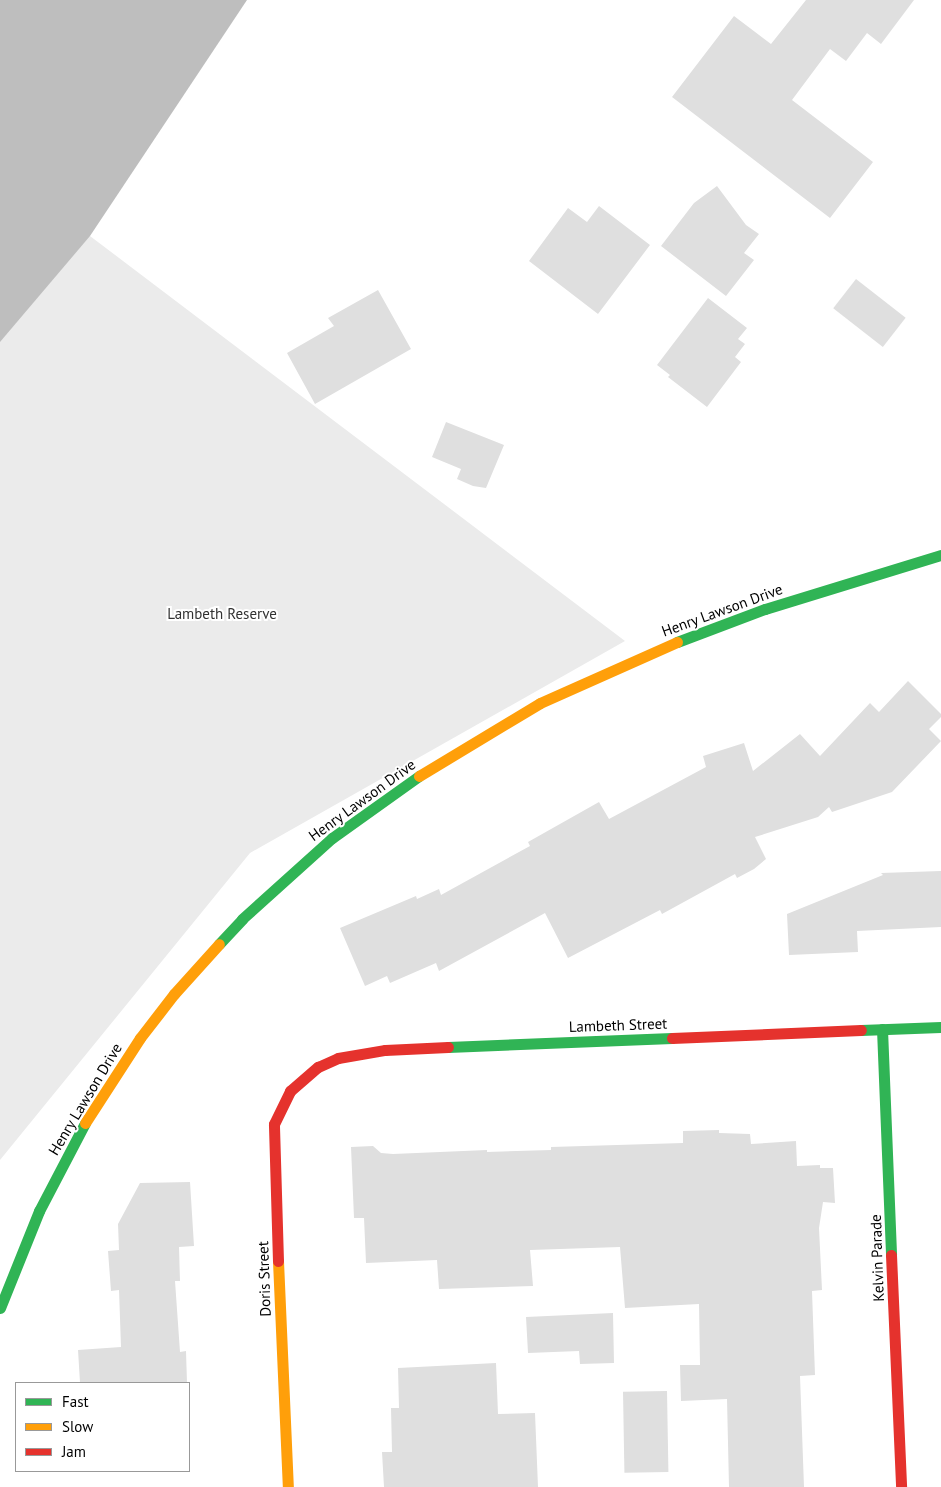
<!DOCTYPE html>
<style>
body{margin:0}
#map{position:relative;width:941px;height:1487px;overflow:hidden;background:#fff;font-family:"PT Sans",sans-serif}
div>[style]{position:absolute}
.green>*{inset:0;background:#ebebeb}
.water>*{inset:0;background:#bebebe}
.building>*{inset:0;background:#dfdfdf;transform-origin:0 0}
.fast>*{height:11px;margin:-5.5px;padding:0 5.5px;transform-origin:5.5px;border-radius:5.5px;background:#30b455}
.slow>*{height:11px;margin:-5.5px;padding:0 5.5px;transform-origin:5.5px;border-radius:5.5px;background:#ff9f0a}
.jam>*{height:11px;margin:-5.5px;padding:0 5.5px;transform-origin:5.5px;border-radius:5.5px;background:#e5322d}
span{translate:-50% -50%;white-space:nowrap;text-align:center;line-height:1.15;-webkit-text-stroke:4px #fff;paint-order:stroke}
.street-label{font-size:15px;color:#000}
.park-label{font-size:15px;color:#323232}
.legend{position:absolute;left:15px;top:1382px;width:175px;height:90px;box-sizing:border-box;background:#fff;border:1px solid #999;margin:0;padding:6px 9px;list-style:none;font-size:15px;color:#000}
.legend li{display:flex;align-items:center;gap:10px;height:25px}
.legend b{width:25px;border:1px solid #999}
</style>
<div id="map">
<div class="green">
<i style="clip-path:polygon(90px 236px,625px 641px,250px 853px,0 1160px,0 311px,70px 240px)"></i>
</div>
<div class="water">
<i style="clip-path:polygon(0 0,247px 0,90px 236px,0 342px)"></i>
</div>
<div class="building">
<i style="clip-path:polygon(806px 0,914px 0,881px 44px,867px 33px,846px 61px,830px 49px,792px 100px,873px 162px,830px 218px,672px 97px,734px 16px,771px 44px)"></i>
<i style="clip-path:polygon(717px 186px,746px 225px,759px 234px,744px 253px,754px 260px,726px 296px,661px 246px,694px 203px)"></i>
<i style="clip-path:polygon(599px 206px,650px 245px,598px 314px,529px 261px,568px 208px,587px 222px)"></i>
<i style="left:856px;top:279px;width:63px;height:37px;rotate:38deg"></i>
<i style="clip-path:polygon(378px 290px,411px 349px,315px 404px,287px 353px,334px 326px,328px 318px)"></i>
<i style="clip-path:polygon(708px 298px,747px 328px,738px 339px,745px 344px,735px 357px,741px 362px,707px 407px,668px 377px,670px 375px,657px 365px)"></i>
<i style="clip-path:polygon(446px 422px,504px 445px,486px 488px,473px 486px,457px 479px,461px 469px,432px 457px)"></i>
<i style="clip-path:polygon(908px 681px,941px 714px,941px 717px,929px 729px,941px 741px,892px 792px,832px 812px,829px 807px,818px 817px,755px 837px,766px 859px,754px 869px,737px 878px,735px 874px,662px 914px,660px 910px,568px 958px,545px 913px,439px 971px,436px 963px,390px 983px,387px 976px,365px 986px,340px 928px,416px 896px,417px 899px,439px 889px,441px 895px,530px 846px,528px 842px,599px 802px,609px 819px,706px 767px,703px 756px,744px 743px,753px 771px,800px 734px,820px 756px,870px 703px,879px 712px)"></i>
<i style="clip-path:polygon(941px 871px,941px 927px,857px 931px,858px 952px,789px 955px,787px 914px,883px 875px,881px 873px)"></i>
<i style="clip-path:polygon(719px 1130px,719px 1133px,750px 1134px,751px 1144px,796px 1141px,797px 1166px,820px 1165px,820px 1168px,833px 1168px,835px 1203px,823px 1202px,819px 1228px,822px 1290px,812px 1291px,815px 1375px,800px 1376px,804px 1487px,729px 1487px,727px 1399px,681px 1401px,680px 1365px,700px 1365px,699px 1304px,625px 1308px,620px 1247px,530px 1250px,533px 1286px,439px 1289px,437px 1260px,366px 1263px,364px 1218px,354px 1218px,351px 1147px,373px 1146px,381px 1153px,393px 1154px,487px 1150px,487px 1152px,551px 1150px,551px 1147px,683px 1143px,683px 1131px)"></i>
<i style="clip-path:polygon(190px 1182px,194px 1246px,179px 1247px,180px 1281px,175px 1281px,180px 1352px,186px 1351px,187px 1383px,80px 1383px,78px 1350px,121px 1347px,119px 1290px,111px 1291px,108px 1251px,119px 1250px,118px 1224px,140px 1183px)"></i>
<i style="clip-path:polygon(613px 1313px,614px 1363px,580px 1364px,579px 1351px,528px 1353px,526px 1317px)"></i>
<i style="clip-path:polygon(496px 1363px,498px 1414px,535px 1413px,538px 1487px,384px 1487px,382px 1452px,392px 1452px,391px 1408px,399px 1408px,398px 1368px)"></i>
<i style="left:667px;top:1391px;width:81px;height:44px;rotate:89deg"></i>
</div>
<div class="fast">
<i style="left:677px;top:642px;width:94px;rotate:-20.6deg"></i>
<i style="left:765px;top:609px;width:184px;rotate:-17.1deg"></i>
<i style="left:219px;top:944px;width:34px;rotate:-47deg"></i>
<i style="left:242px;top:919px;width:121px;rotate:-42deg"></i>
<i style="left:332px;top:838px;width:107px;rotate:-35.5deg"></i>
<i style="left:882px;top:1029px;width:226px;rotate:87.7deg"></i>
<i style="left:861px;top:1030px;width:80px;rotate:-2.1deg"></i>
<i style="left:448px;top:1047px;width:224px;rotate:-2.3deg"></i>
<i style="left:0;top:1308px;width:105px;rotate:-68.1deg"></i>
<i style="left:39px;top:1211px;width:99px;rotate:-62.4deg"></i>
</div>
<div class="slow">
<i style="left:419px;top:776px;width:141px;rotate:-31.1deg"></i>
<i style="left:540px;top:703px;width:150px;rotate:-24deg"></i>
<i style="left:85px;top:1123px;width:101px;rotate:-57.1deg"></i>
<i style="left:140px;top:1038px;width:56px;rotate:-52.3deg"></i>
<i style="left:174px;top:994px;width:67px;rotate:-48deg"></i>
<i style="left:278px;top:1261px;width:226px;rotate:87.5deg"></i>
</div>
<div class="jam">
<i style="left:672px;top:1038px;width:189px;rotate:-2.4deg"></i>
<i style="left:891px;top:1255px;width:232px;rotate:87.5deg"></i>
<i style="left:278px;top:1261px;width:137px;rotate:-91.7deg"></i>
<i style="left:274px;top:1124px;width:37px;rotate:-64deg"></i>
<i style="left:290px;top:1091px;width:37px;rotate:-41deg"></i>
<i style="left:318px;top:1067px;width:22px;rotate:-24deg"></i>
<i style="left:338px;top:1058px;width:48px;rotate:-9.7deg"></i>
<i style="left:385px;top:1050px;width:63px;rotate:-2.7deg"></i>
</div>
<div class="street-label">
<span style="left:722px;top:610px;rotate:-20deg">Henry Lawson Drive</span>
<span style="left:362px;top:800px;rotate:-36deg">Henry Lawson Drive</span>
<span style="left:618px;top:1025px;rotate:-2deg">Lambeth Street</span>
<span style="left:85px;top:1099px;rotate:-59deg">Henry Lawson Drive</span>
<span style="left:877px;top:1258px;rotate:-92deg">Kelvin Parade</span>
<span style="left:264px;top:1279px;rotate:-92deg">Doris Street</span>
</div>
<div class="park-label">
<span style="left:222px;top:614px">Lambeth Reserve</span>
</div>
<ul class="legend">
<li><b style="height:6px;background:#30b455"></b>Fast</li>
<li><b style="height:6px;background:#ff9f0a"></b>Slow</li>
<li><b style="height:6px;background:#e5322d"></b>Jam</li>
</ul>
</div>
